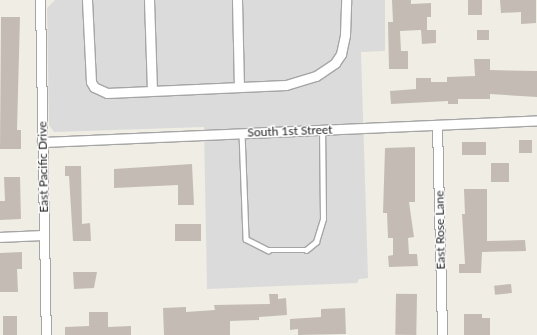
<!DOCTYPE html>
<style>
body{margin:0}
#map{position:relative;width:537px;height:335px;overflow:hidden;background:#efede4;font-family:Lato,sans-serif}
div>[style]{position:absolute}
.residential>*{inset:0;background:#dcdbdb}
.building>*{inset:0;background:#c4bcb4;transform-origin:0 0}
.roads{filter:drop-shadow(1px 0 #a5a5a5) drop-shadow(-1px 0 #a5a5a5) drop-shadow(0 1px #a5a5a5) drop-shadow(0 -1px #a5a5a5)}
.lane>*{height:4.5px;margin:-2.25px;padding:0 2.25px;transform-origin:2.25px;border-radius:2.25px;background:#fff}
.street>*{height:9px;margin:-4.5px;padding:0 4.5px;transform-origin:4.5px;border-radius:4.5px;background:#fff}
span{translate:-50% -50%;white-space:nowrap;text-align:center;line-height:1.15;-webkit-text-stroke:3px #fff;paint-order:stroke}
.street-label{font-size:12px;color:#1e1e1e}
</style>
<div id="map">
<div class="residential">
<i style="clip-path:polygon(55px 0,385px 0,385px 51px,361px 52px,368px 278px,359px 279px,357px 283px,207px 289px,204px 127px,54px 132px,49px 125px,47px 8px)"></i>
</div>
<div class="building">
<i style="clip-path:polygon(392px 0,411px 0,411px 4px,431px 3px,431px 17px,427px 17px,427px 30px,436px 30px,436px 43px,422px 44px,421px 30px,400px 31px,401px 51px,408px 51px,408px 69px,389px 69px,388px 22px,393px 22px)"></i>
<i style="left:468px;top:0;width:14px;height:15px"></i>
<i style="clip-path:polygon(500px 0,536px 0,536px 23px,521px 24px,521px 12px,501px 13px)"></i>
<i style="clip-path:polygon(1px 17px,20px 17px,17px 130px,21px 130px,21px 149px,0 149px)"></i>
<i style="left:477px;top:30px;width:12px;height:10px"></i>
<i style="clip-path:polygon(474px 59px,490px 59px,490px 70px,537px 71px,537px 97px,490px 94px,490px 99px,458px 99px,458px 104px,448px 104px,448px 101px,391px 104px,390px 91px,416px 89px,416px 78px,431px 78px,431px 82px,447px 82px,447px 77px,475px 76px)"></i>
<i style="left:519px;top:140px;width:13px;height:13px"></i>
<i style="left:486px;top:142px;width:13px;height:24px;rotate:90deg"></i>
<i style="clip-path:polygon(415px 147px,415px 202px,409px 202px,414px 237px,408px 238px,409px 254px,417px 254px,418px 266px,389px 267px,388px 256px,393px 255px,393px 238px,388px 238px,387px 213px,383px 213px,385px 148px)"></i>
<i style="left:491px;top:163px;width:18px;height:19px"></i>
<i style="clip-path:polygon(192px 164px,194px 205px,178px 205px,178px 185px,114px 188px,114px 169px)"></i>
<i style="clip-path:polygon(65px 166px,81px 166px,82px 224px,90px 223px,91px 241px,73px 241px,69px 176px,65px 176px)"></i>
<i style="clip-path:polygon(4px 177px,20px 177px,21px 219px,0 220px,0 201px,5px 201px)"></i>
<i style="clip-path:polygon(464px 189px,487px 189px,487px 241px,525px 240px,526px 251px,482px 252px,481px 273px,459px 273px,459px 264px,465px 264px,462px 214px,465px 214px)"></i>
<i style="left:201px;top:224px;width:17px;height:26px;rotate:90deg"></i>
<i style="clip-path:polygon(22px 252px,22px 269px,17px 269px,18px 292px,0 292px,0 253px)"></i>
<i style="clip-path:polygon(73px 272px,97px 272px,94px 288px,74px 289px)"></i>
<i style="left:511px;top:284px;width:9px;height:17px;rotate:84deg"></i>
<i style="clip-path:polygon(269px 294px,278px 294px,278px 299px,286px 298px,287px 315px,259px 317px,259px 320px,230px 321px,230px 335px,164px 335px,163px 308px,186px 307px,186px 312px,215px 310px,214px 305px,270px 304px)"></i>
<i style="left:417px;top:294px;width:41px;height:21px;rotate:91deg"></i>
<i style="clip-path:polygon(345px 308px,346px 334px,298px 335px,298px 329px,290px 330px,290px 319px,321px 317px,321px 309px)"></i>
<i style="clip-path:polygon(89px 312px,108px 312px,108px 327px,131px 326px,131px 335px,65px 335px,65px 327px,89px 326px)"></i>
<i style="clip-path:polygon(464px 314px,482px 314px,482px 318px,490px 318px,490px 335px,464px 335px)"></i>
<i style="left:3px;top:316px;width:14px;height:19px"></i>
</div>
<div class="roads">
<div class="lane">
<i style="left:242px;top:133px;width:106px;rotate:87.8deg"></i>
<i style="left:246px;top:239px;width:25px;rotate:27deg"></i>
<i style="left:268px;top:250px;width:38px"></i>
<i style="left:306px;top:250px;width:13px;rotate:-39deg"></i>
<i style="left:316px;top:242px;width:24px;rotate:-73deg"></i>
<i style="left:323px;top:219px;width:90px;rotate:-90.6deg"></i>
</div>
<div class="street">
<i style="left:40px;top:0;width:335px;rotate:89deg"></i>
<i style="left:87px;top:0;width:82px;rotate:87.2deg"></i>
<i style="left:91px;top:82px;width:6px;rotate:59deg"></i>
<i style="left:94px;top:87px;width:14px;rotate:25deg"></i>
<i style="left:107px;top:93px;width:179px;rotate:-2.6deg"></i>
<i style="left:286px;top:85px;width:31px;rotate:-17deg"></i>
<i style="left:316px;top:76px;width:23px;rotate:-34deg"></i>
<i style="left:335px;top:63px;width:11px;rotate:-56deg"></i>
<i style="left:341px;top:54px;width:19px;rotate:-78deg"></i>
<i style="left:345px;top:35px;width:35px;rotate:-88deg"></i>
<i style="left:149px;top:0;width:90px;rotate:88.1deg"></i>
<i style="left:237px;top:0;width:87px;rotate:88.7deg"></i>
<i style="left:437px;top:125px;width:210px;rotate:88.6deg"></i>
<i style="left:42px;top:142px;width:495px;rotate:-2.5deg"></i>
<i style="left:0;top:237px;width:44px;rotate:-2.6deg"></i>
</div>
</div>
<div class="street-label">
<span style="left:290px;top:131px;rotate:-2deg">South 1st Street</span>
<span style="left:43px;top:167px;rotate:-91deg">East Pacific Drive</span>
<span style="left:440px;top:230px;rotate:-91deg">East Rose Lane</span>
</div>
</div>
